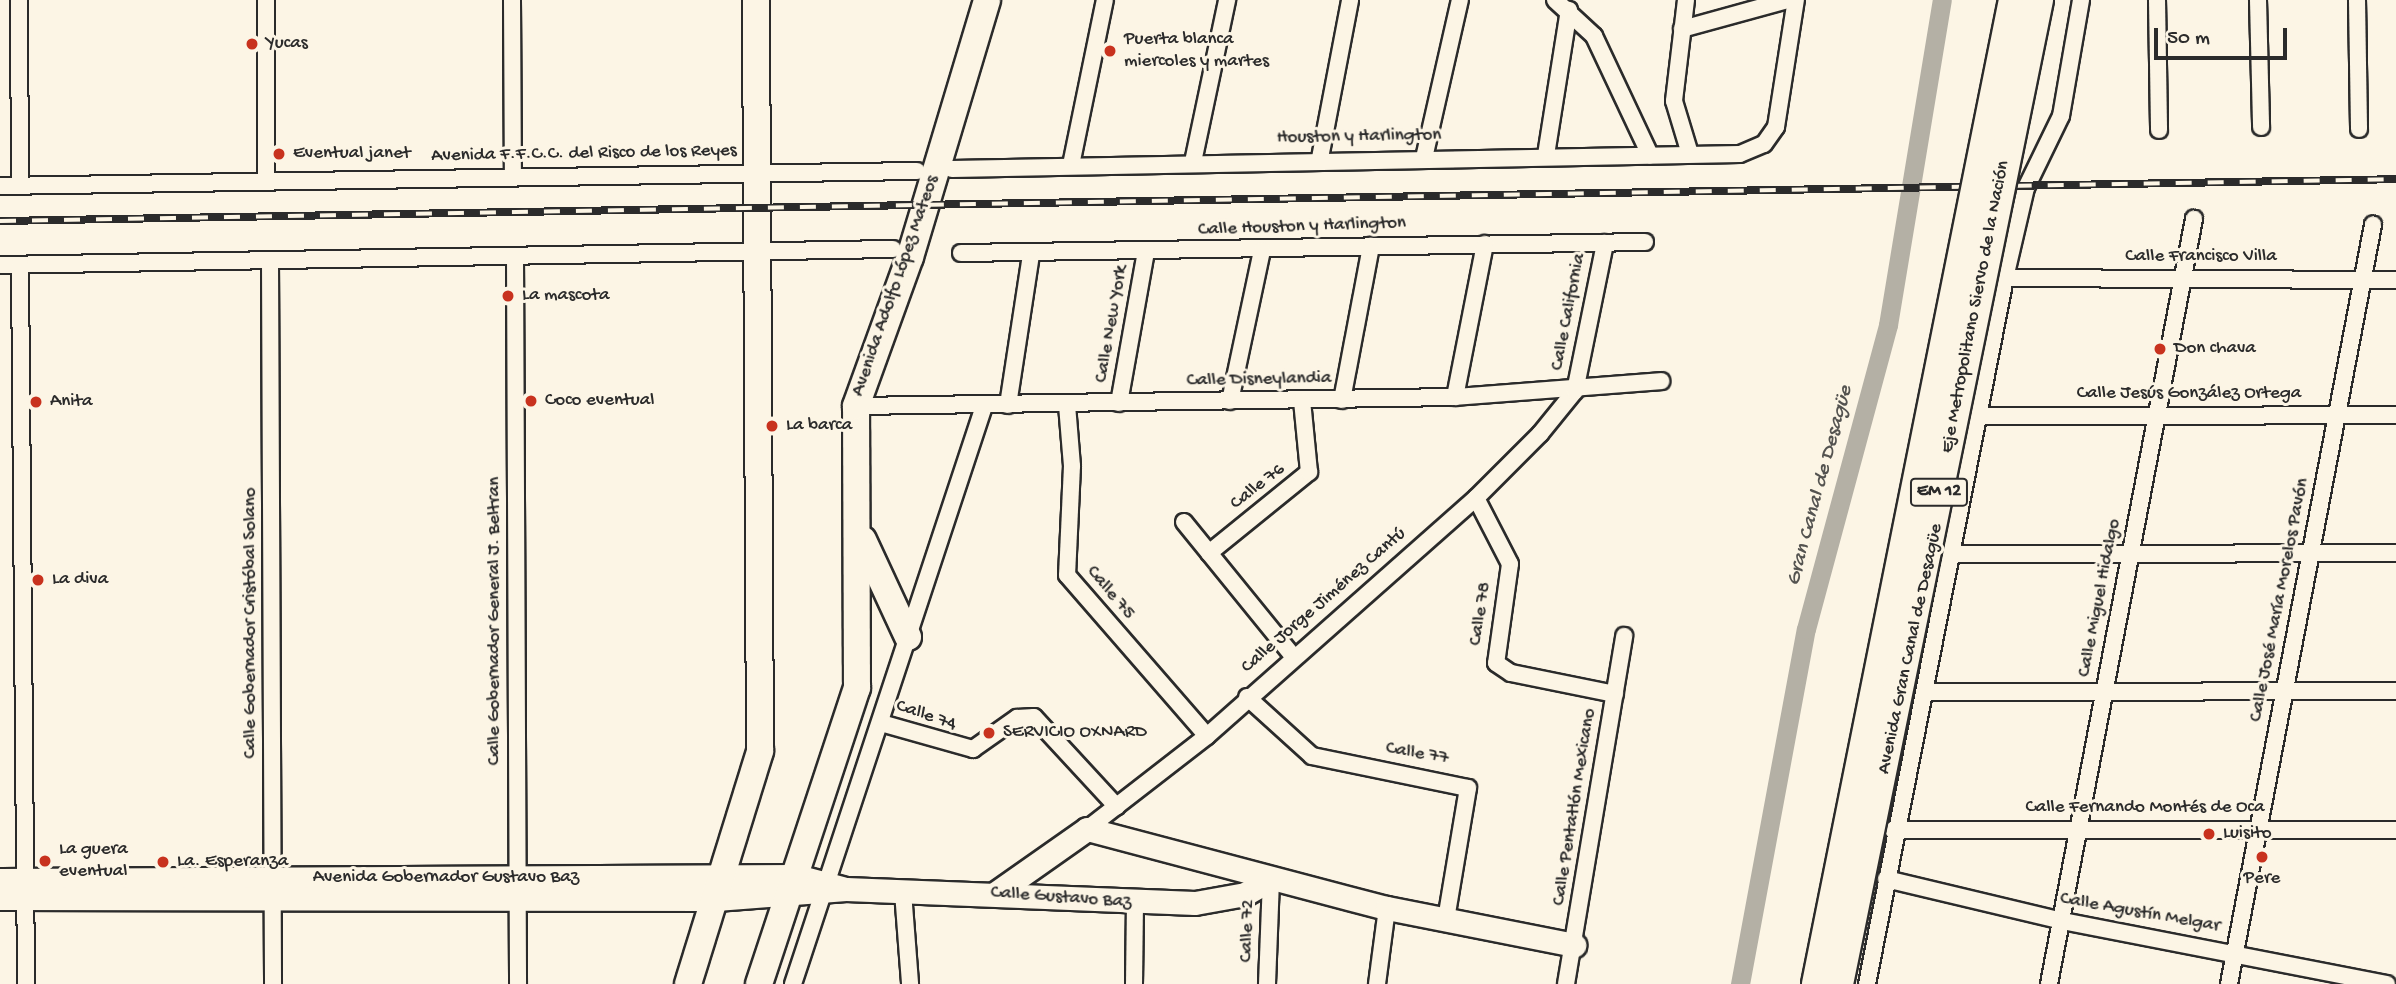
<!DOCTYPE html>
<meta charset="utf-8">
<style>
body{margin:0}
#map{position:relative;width:2396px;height:984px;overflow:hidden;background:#fcf5e5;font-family:"Gochi Hand",sans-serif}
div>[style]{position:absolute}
.canal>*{height:19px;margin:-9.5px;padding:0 9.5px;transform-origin:9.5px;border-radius:9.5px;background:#b4b0a5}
.roads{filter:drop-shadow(2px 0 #2b2b2b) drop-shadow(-2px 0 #2b2b2b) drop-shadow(0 2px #2b2b2b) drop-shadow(0 -2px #2b2b2b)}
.street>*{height:16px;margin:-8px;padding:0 8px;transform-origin:8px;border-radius:8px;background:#fcf5e5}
.secondary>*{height:23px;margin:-11.5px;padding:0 11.5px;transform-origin:11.5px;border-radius:11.5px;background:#fcf5e5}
.primary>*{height:26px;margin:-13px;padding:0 13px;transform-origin:13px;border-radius:13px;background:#fcf5e5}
.rail>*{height:8px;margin-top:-4px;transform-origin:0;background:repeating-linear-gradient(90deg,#fcf5e5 0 16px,#2b2b2b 0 32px);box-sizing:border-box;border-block:2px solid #2b2b2b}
.bridges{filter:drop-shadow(2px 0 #2b2b2b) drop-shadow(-2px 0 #2b2b2b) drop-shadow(0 2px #2b2b2b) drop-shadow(0 -2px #2b2b2b)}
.highway-bridge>*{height:30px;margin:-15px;padding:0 15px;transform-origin:15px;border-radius:15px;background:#fcf5e5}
.dots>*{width:19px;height:19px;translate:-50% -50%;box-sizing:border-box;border:4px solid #fcf5e5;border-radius:50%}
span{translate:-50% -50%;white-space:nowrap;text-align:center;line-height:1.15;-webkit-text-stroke:6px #fcf5e5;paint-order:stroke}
.shield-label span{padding:2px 5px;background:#fcf5e5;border:2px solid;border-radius:5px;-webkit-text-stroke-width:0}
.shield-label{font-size:18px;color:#2b2b2b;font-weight:700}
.poi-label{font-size:19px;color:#2b2b2b}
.left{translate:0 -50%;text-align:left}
.street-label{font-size:19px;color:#2b2b2b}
.water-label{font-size:21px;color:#545350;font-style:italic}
.scale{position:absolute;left:2154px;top:28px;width:133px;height:32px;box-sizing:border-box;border:4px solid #2b2b2b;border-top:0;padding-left:9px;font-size:21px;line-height:24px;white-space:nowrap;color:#2b2b2b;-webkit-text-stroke:5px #fcf5e5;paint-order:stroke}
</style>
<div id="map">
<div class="canal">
<i style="left:1740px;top:984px;width:361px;rotate:-79.5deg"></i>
<i style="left:1806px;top:629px;width:315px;rotate:-74.9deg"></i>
<i style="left:1888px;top:325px;width:329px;rotate:-80.6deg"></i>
</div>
<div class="roads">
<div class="street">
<i style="left:19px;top:0;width:186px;rotate:89.7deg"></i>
<i style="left:266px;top:0;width:181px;rotate:90deg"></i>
<i style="left:512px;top:0;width:177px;rotate:89.7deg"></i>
<i style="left:1555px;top:0;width:53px;rotate:42.7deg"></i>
<i style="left:1594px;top:36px;width:132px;rotate:64.8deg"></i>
<i style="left:1686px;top:0;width:102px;rotate:96.8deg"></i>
<i style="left:1674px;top:101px;width:55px;rotate:73.2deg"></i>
<i style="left:2157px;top:0;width:130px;rotate:89.1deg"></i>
<i style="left:2258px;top:0;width:127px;rotate:88.6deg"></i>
<i style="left:2357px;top:0;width:129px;rotate:89.1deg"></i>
<i style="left:1682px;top:29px;width:109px;rotate:-15.4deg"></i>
<i style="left:1546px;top:155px;width:147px;rotate:-81deg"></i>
<i style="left:1320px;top:158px;width:161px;rotate:-79.2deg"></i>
<i style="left:1424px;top:158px;width:162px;rotate:-77.2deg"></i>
<i style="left:1193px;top:162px;width:166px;rotate:-78.1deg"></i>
<i style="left:1071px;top:165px;width:168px;rotate:-78.4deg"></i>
<i style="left:952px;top:169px;width:788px;rotate:-1.09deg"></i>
<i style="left:1740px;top:154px;width:26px;rotate:-23deg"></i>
<i style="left:1764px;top:144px;width:21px;rotate:-55deg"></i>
<i style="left:1776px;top:127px;width:129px;rotate:-81.1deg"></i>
<i style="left:0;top:186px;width:917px;rotate:-0.94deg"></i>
<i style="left:961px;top:253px;width:684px;rotate:-0.92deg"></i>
<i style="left:515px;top:257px;width:727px;rotate:89.76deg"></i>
<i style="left:270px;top:262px;width:722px;rotate:89.76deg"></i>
<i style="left:0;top:265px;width:893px;rotate:-1.03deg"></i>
<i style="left:20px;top:265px;width:719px;rotate:89.52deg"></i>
<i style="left:2005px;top:278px;width:391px;rotate:0.3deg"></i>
<i style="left:1455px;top:397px;width:156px;rotate:-78.9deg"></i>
<i style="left:1342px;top:400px;width:157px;rotate:-79.3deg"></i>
<i style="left:1230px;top:401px;width:154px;rotate:-78deg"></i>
<i style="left:1119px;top:403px;width:153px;rotate:-79.9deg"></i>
<i style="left:1008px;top:405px;width:152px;rotate:-81.3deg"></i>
<i style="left:1067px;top:405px;width:61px;rotate:85.3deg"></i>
<i style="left:1072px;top:466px;width:109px;rotate:92.6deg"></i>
<i style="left:1067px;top:575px;width:213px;rotate:49deg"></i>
<i style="left:856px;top:406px;width:599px;rotate:-0.86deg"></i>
<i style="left:1455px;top:397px;width:207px;rotate:-4.4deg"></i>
<i style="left:1983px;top:416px;width:413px;rotate:-0.1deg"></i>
<i style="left:1476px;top:498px;width:74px;rotate:62.7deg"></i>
<i style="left:1510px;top:564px;width:100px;rotate:98deg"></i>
<i style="left:1496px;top:663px;width:18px;rotate:34deg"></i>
<i style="left:1511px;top:673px;width:106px;rotate:11.4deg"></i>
<i style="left:1184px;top:522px;width:171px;rotate:50.9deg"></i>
<i style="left:1209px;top:553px;width:129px;rotate:-39deg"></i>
<i style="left:1309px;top:472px;width:71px;rotate:-95.6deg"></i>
<i style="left:1952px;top:554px;width:444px;rotate:-0.1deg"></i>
<i style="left:1925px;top:692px;width:471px;rotate:-0.1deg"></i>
<i style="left:1247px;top:697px;width:88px;rotate:42.2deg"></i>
<i style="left:1312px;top:756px;width:159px;rotate:11.6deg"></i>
<i style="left:1468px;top:788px;width:134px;rotate:99.5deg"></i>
<i style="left:881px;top:723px;width:96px;rotate:15.8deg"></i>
<i style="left:973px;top:749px;width:54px;rotate:-35.2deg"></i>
<i style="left:1017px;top:718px;width:17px;rotate:-3deg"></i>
<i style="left:1034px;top:717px;width:122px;rotate:47.3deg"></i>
<i style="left:1087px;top:829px;width:152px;rotate:-37.8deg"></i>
<i style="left:1207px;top:736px;width:359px;rotate:-41.5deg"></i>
<i style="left:1476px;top:498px;width:91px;rotate:-45deg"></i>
<i style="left:1540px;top:434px;width:55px;rotate:-50.9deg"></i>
<i style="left:1575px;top:391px;width:151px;rotate:-78.5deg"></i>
<i style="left:1893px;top:830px;width:503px"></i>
<i style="left:1886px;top:879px;width:181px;rotate:13.4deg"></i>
<i style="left:2062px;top:921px;width:331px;rotate:11deg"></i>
<i style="left:903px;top:892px;width:92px;rotate:85.6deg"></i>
<i style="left:793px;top:984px;width:609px;rotate:-71.71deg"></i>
<i style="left:1134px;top:984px;width:81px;rotate:-89.3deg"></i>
<i style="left:1267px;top:984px;width:105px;rotate:-87.8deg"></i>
<i style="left:1377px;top:984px;width:77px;rotate:-82.5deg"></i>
<i style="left:1566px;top:984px;width:353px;rotate:-80.5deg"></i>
<i style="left:1867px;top:984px;width:719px;rotate:-78.94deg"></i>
<i style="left:2005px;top:278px;width:92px;rotate:-76.9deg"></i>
<i style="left:2026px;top:188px;width:80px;rotate:-64.1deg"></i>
<i style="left:2061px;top:116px;width:118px;rotate:-80.2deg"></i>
<i style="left:2049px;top:984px;width:779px;rotate:-79.27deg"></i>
<i style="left:2229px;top:984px;width:773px;rotate:-79.26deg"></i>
</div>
<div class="secondary">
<i style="left:0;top:880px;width:796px;rotate:-0.29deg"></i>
<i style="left:796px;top:876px;width:48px;rotate:14.6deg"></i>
<i style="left:996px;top:893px;width:111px;rotate:-35.1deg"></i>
<i style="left:1087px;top:829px;width:310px;rotate:14.8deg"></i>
<i style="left:1387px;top:908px;width:191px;rotate:11.2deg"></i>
<i style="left:0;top:898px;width:716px;rotate:0.08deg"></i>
<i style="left:716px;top:899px;width:130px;rotate:-4.4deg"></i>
<i style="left:846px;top:889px;width:349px;rotate:2.3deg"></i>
<i style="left:1195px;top:903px;width:51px;rotate:-10.2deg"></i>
<i style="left:1245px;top:894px;width:30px;rotate:-30deg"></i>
</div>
<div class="primary">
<i style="left:863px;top:540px;width:107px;rotate:65.1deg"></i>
<i style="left:688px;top:984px;width:244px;rotate:-72.8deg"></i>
<i style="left:760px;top:751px;width:751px;rotate:-90.31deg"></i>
<i style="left:759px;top:984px;width:312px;rotate:-71.7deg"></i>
<i style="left:857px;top:688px;width:282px;rotate:-90.2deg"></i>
<i style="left:856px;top:406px;width:158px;rotate:-70.1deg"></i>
<i style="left:910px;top:257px;width:268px;rotate:-73.3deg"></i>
</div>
</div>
<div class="rail">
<i style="left:0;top:221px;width:2396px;rotate:-1deg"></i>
</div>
<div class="bridges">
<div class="highway-bridge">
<i style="left:1817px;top:984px;width:1004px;rotate:-78.68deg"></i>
<i style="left:1838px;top:984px;width:1004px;rotate:-78.51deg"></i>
</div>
</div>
<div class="dots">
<i style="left:252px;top:44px;background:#c8321e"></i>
<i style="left:1110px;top:51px;background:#c8321e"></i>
<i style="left:279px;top:154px;background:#c8321e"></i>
<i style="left:508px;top:296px;background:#c8321e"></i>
<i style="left:2160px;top:349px;background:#c8321e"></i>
<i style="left:531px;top:401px;background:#c8321e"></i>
<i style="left:36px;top:402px;background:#c8321e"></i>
<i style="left:772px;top:426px;background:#c8321e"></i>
<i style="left:38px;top:580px;background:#c8321e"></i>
<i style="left:989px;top:733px;background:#c8321e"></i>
<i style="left:2209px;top:834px;background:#c8321e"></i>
<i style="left:2262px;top:857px;background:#c8321e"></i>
<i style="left:45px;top:861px;background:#c8321e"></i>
<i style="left:163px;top:862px;background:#c8321e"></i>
</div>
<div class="shield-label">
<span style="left:1939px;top:492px">EM 12</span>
</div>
<div class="poi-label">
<span class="left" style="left:1124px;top:51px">Puerta blanca<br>miercoles y martes</span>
<span class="left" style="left:266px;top:44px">Yucas</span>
<span class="left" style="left:293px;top:154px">Eventual janet</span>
<span class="left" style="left:522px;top:296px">La mascota</span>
<span class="left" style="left:2174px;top:349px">Don chava</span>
<span class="left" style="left:545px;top:401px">Coco eventual</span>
<span class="left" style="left:50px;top:402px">Anita</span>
<span class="left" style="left:786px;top:426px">La barca</span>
<span class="left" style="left:52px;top:580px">La diva</span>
<span class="left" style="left:1003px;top:733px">SERVICIO OXNARD</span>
<span class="left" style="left:2223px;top:834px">Luisito</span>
<span class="left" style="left:59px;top:861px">La guera<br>eventual</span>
<span class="left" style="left:177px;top:862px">La. Esperanza</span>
<span style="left:2262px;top:879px">Pere</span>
</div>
<div class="street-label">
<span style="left:1359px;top:137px;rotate:-1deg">Houston y Harlington</span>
<span style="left:584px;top:154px;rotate:-1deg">Avenida F.F.C.C. del Risco de los Reyes</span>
<span style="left:1302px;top:227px;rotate:-2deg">Calle Houston y Harlington</span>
<span style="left:2201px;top:257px">Calle Francisco Villa</span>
<span style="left:896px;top:286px;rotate:-71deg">Avenida Adolfo López Mateos</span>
<span style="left:1976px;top:307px;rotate:-79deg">Eje Metropolitano Siervo de la Nación</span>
<span style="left:1569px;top:312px;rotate:-79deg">Calle California</span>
<span style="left:1112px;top:324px;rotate:-80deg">Calle New York</span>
<span style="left:1259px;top:380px;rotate:-1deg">Calle Disneylandia</span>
<span style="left:2189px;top:394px">Calle Jesús González Ortega</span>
<span style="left:1258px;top:487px;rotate:-38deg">Calle 76</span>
<span style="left:1110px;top:593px;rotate:50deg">Calle 75</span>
<span style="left:2100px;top:598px;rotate:-79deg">Calle Miguel Hidalgo</span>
<span style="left:2280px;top:600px;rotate:-79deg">Calle José María Morelos Pavón</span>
<span style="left:1324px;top:601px;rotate:-41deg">Calle Jorge Jiménez Cantú</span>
<span style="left:1481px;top:614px;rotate:-81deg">Calle 78</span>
<span style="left:495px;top:621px;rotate:-90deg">Calle Gobernador General J. Beltran</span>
<span style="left:251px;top:623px;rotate:-90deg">Calle Gobernador Cristóbal Solano</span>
<span style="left:1911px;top:649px;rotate:-78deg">Avenida Gran Canal de Desagüe</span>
<span style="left:926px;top:716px;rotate:19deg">Calle 74</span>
<span style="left:1417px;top:754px;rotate:10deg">Calle 77</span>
<span style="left:1575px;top:807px;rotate:-81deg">Calle Pentatlón Mexicano</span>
<span style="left:2145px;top:808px">Calle Fernando Montés de Oca</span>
<span style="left:446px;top:878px">Avenida Gobernador Gustavo Baz</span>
<span style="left:1061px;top:898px;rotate:4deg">Calle Gustavo Baz</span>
<span style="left:2140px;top:913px;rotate:10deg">Calle Agustín Melgar</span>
<span style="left:1248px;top:931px;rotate:-88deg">Calle 72</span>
</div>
<div class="water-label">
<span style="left:1821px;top:486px;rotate:-75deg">Gran Canal de Desagüe</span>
</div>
<div class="scale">50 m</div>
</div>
